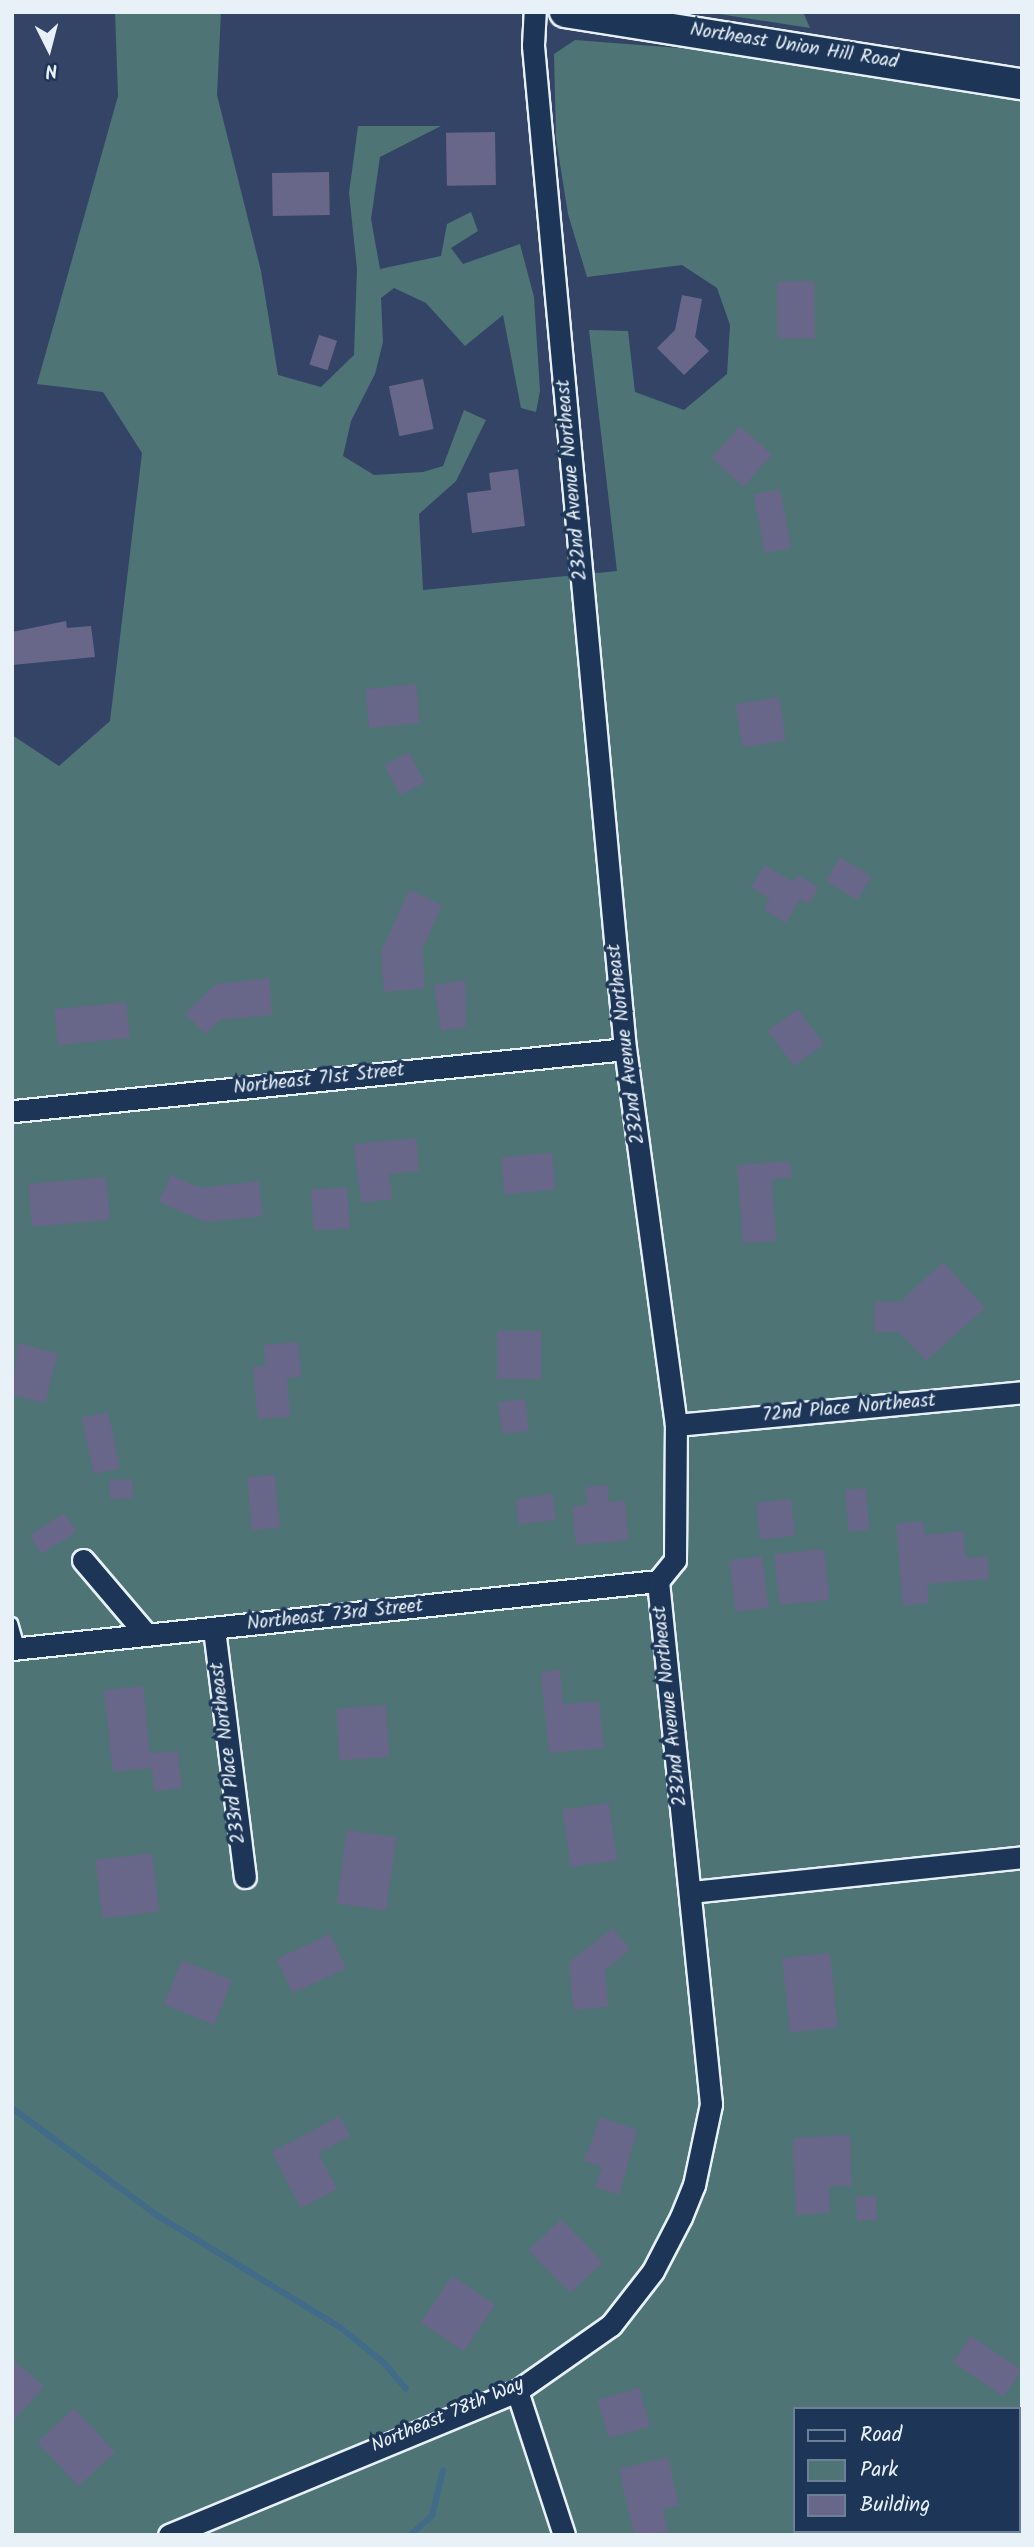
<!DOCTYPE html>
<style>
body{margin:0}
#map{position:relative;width:1034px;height:2547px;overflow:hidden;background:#344466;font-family:Kalam,sans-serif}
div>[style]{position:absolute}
.green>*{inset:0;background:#4e7476}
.stream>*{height:6px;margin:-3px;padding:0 3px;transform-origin:3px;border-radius:3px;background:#416b88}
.building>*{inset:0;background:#686789;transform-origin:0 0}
.roads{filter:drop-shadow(2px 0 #e8f1f8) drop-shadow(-2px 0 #e8f1f8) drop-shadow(0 2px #e8f1f8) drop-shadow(0 -2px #e8f1f8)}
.lane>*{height:10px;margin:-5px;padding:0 5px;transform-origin:5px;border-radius:5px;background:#1d3557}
.street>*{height:21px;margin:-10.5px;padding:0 10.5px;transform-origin:10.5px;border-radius:10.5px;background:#1d3557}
.secondary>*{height:30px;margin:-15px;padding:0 15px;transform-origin:15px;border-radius:15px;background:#1d3557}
span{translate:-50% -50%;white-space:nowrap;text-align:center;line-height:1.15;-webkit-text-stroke:7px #1d3557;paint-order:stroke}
.street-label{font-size:19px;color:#e8f1f8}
.frame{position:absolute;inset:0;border:14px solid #e8f1f8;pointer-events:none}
.legend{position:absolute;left:793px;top:2407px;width:228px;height:126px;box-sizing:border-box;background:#1d3557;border:2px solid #6e8097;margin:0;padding:9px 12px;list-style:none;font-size:21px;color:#e8f1f8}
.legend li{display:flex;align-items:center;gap:14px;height:35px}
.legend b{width:35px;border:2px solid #6e8097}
.north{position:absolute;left:14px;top:14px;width:70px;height:70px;-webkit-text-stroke:5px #1d3557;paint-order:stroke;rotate:174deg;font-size:19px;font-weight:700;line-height:28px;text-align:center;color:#e8f1f8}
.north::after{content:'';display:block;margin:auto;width:24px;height:32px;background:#e8f1f8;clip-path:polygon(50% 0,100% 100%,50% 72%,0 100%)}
</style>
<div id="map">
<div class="green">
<i style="clip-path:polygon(evenodd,115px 12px,221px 12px,217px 95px,261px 271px,278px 375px,321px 387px,354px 355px,357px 269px,349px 193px,358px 126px,441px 126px,380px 157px,371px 219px,380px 269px,441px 256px,447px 224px,471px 212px,478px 231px,451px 248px,463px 264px,520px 244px,534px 297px,540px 391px,536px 412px,521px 408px,503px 315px,465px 346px,426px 303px,394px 288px,381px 298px,383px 342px,375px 374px,351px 421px,343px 456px,374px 475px,423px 472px,443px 466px,464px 410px,486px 420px,456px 481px,419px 514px,423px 590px,617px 571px,589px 330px,628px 331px,635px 392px,684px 410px,727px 374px,730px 325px,717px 288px,682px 265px,587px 277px,568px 214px,556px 139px,554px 54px,575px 40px,916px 66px,1022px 84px,1022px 2535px,12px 2535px,12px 735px,59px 766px,110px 721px,142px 453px,103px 392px,37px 384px,118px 96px,115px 12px,794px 2409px,1018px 2409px,1018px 2531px,794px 2531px,794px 2409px)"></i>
<i style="clip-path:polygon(706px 12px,803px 12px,810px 28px)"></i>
</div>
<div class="stream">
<i style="left:12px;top:2108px;width:178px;rotate:36.5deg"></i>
<i style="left:155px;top:2214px;width:218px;rotate:31.5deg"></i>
<i style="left:341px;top:2328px;width:55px;rotate:39.1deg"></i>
<i style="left:384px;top:2363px;width:34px;rotate:50deg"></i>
<i style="left:410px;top:2535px;width:29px;rotate:-41deg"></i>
<i style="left:432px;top:2516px;width:47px;rotate:-76.6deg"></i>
</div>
<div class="building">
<i style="left:495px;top:132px;width:53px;height:49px;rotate:89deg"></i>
<i style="left:329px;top:172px;width:43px;height:57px;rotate:89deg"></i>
<i style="left:814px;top:281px;width:57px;height:37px;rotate:89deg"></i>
<i style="clip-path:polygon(682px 295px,702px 299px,695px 337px,709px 351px,684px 375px,657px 348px,675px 330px)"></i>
<i style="left:319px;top:335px;width:19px;height:31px;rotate:18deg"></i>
<i style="left:423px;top:379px;width:51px;height:35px;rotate:78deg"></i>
<i style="left:740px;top:426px;width:43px;height:43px;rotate:42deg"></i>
<i style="clip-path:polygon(518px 469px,525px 526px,472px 533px,467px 493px,491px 490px,489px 473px)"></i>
<i style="left:780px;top:489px;width:60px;height:27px;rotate:79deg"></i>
<i style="clip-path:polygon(66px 621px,67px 628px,91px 626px,95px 657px,12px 665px,12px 632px)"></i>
<i style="left:416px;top:684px;width:39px;height:51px;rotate:84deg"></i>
<i style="left:779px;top:697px;width:44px;height:44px;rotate:81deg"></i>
<i style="left:409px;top:752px;width:34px;height:28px;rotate:62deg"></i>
<i style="left:840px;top:857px;width:37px;height:28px;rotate:31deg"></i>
<i style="clip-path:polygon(764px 865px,793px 882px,797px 875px,819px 887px,809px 904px,800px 899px,786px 923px,764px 910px,770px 899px,751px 887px)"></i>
<i style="clip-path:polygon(409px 890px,442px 905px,422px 950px,425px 988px,384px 992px,381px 952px)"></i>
<i style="clip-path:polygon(269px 978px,272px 1015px,220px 1020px,205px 1034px,185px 1013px,216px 984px)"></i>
<i style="clip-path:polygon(465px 980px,466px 1027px,441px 1031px,434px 985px)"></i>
<i style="left:126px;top:1002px;width:36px;height:72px;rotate:84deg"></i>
<i style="left:798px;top:1009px;width:44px;height:37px;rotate:54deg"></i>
<i style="clip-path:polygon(416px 1138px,419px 1171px,389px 1174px,392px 1199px,361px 1203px,354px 1144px)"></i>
<i style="left:552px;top:1153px;width:37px;height:51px;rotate:85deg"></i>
<i style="clip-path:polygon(790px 1161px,792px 1178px,772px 1179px,776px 1241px,743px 1243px,737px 1165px)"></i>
<i style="clip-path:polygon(171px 1175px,201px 1188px,259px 1181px,263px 1216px,206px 1222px,159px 1202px)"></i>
<i style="left:106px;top:1177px;width:43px;height:78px;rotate:85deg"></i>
<i style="left:347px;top:1187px;width:41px;height:36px;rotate:86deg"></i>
<i style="clip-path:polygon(943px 1262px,985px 1308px,926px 1361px,899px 1332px,874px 1332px,875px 1301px,900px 1302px)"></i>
<i style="left:497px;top:1331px;width:44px;height:48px"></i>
<i style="clip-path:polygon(298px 1342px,301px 1377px,287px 1378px,290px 1417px,258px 1419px,253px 1367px,265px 1366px,264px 1345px)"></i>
<i style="clip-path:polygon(18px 1343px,58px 1354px,45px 1403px,12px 1395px)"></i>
<i style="left:525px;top:1399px;width:32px;height:27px;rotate:83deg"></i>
<i style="left:108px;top:1412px;width:58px;height:27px;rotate:78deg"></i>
<i style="left:275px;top:1475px;width:53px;height:28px;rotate:85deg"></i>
<i style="left:132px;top:1479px;width:19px;height:23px;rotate:87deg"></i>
<i style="clip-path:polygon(608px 1485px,609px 1502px,625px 1500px,629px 1540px,576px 1545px,572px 1507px,587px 1505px,585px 1487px)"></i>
<i style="left:866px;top:1488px;width:42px;height:21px;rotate:85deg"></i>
<i style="left:553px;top:1494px;width:26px;height:38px;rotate:83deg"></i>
<i style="left:791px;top:1499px;width:37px;height:35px;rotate:84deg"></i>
<i style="left:65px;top:1513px;width:22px;height:42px;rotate:58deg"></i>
<i style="clip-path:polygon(923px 1521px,925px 1535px,963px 1531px,966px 1558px,987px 1556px,989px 1579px,927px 1584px,929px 1603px,903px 1606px,896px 1524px)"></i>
<i style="left:824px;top:1549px;width:51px;height:50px;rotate:84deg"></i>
<i style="left:762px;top:1556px;width:52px;height:33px;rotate:83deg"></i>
<i style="clip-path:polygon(560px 1670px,563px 1704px,599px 1701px,604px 1748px,549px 1753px,541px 1672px)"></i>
<i style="clip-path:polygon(143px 1686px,150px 1753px,178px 1751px,182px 1788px,154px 1791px,152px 1768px,113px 1772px,104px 1690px)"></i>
<i style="left:386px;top:1705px;width:52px;height:50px;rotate:86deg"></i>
<i style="left:609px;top:1803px;width:58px;height:47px;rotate:82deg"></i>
<i style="left:347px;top:1830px;width:50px;height:74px;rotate:8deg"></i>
<i style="left:152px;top:1853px;width:59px;height:57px;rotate:83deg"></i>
<i style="clip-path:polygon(613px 1928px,630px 1950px,605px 1970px,608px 2007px,573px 2010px,569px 1962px)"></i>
<i style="left:330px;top:1934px;width:38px;height:59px;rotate:65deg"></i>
<i style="left:830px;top:1953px;width:75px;height:48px;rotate:84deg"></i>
<i style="left:182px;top:1960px;width:54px;height:48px;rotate:22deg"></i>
<i style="clip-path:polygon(340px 2116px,350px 2136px,318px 2153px,337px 2189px,301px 2208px,272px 2152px)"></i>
<i style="clip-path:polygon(600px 2117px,637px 2130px,619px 2195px,595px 2187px,602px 2167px,584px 2161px)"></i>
<i style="clip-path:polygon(850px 2135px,852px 2186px,829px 2186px,830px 2213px,796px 2215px,793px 2138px)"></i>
<i style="left:876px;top:2196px;width:24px;height:20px;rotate:88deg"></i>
<i style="left:561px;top:2219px;width:60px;height:45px;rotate:46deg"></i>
<i style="left:452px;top:2276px;width:52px;height:56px;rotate:34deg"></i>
<i style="left:971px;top:2336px;width:61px;height:32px;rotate:34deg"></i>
<i style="clip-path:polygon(12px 2359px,44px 2386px,12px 2423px)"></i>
<i style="left:639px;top:2388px;width:40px;height:43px;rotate:74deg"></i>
<i style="left:74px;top:2408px;width:60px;height:50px;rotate:47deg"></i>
<i style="clip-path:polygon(668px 2457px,679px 2506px,663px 2509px,668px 2532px,634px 2535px,619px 2469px)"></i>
</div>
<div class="roads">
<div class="lane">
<i style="left:12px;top:1623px;width:26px;rotate:74deg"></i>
</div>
<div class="street">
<i style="left:14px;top:1111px;width:614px;rotate:-5.79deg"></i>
<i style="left:676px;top:1425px;width:348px;rotate:-5.4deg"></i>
<i style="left:83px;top:1560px;width:97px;rotate:49.6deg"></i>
<i style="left:214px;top:1629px;width:250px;rotate:82.9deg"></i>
<i style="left:12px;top:1649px;width:650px;rotate:-6.01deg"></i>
<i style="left:691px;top:1892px;width:333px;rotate:-6deg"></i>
<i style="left:517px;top:2391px;width:151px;rotate:71.9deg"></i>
<i style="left:1018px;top:2496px;width:4px"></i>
<i style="left:169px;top:2535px;width:377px;rotate:-22.5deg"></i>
<i style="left:517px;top:2391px;width:115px;rotate:-35.1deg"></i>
<i style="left:611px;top:2325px;width:68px;rotate:-52.1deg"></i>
<i style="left:653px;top:2271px;width:61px;rotate:-62.6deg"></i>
<i style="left:681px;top:2217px;width:35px;rotate:-68deg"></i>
<i style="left:694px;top:2185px;width:83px;rotate:-78.1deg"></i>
<i style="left:711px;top:2104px;width:526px;rotate:-95.79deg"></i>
<i style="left:658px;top:1581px;width:27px;rotate:-51deg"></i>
<i style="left:675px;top:1560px;width:135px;rotate:-89.6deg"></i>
<i style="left:676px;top:1425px;width:379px;rotate:-97.7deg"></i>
<i style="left:625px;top:1049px;width:1008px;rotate:-95.24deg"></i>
<i style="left:533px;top:45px;width:33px;rotate:-87deg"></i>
</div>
<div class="secondary">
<i style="left:565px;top:12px;width:463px;rotate:9deg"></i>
</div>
</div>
<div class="street-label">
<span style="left:794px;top:47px;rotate:9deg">Northeast Union Hill Road</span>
<span style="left:573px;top:480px;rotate:-95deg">232nd Avenue Northeast</span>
<span style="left:627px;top:1044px;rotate:-97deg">232nd Avenue Northeast</span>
<span style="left:319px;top:1080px;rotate:-6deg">Northeast 71st Street</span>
<span style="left:849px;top:1409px;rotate:-5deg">72nd Place Northeast</span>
<span style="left:335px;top:1616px;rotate:-6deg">Northeast 73rd Street</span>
<span style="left:671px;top:1706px;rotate:-96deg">232nd Avenue Northeast</span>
<span style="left:229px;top:1753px;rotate:-97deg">233rd Place Northeast</span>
<span style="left:448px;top:2416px;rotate:-23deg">Northeast 78th Way</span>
</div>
<div class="frame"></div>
<ul class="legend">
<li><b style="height:9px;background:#1d3557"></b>Road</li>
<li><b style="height:19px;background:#4e7476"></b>Park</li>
<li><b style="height:19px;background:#686789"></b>Building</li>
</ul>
<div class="north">N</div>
</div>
